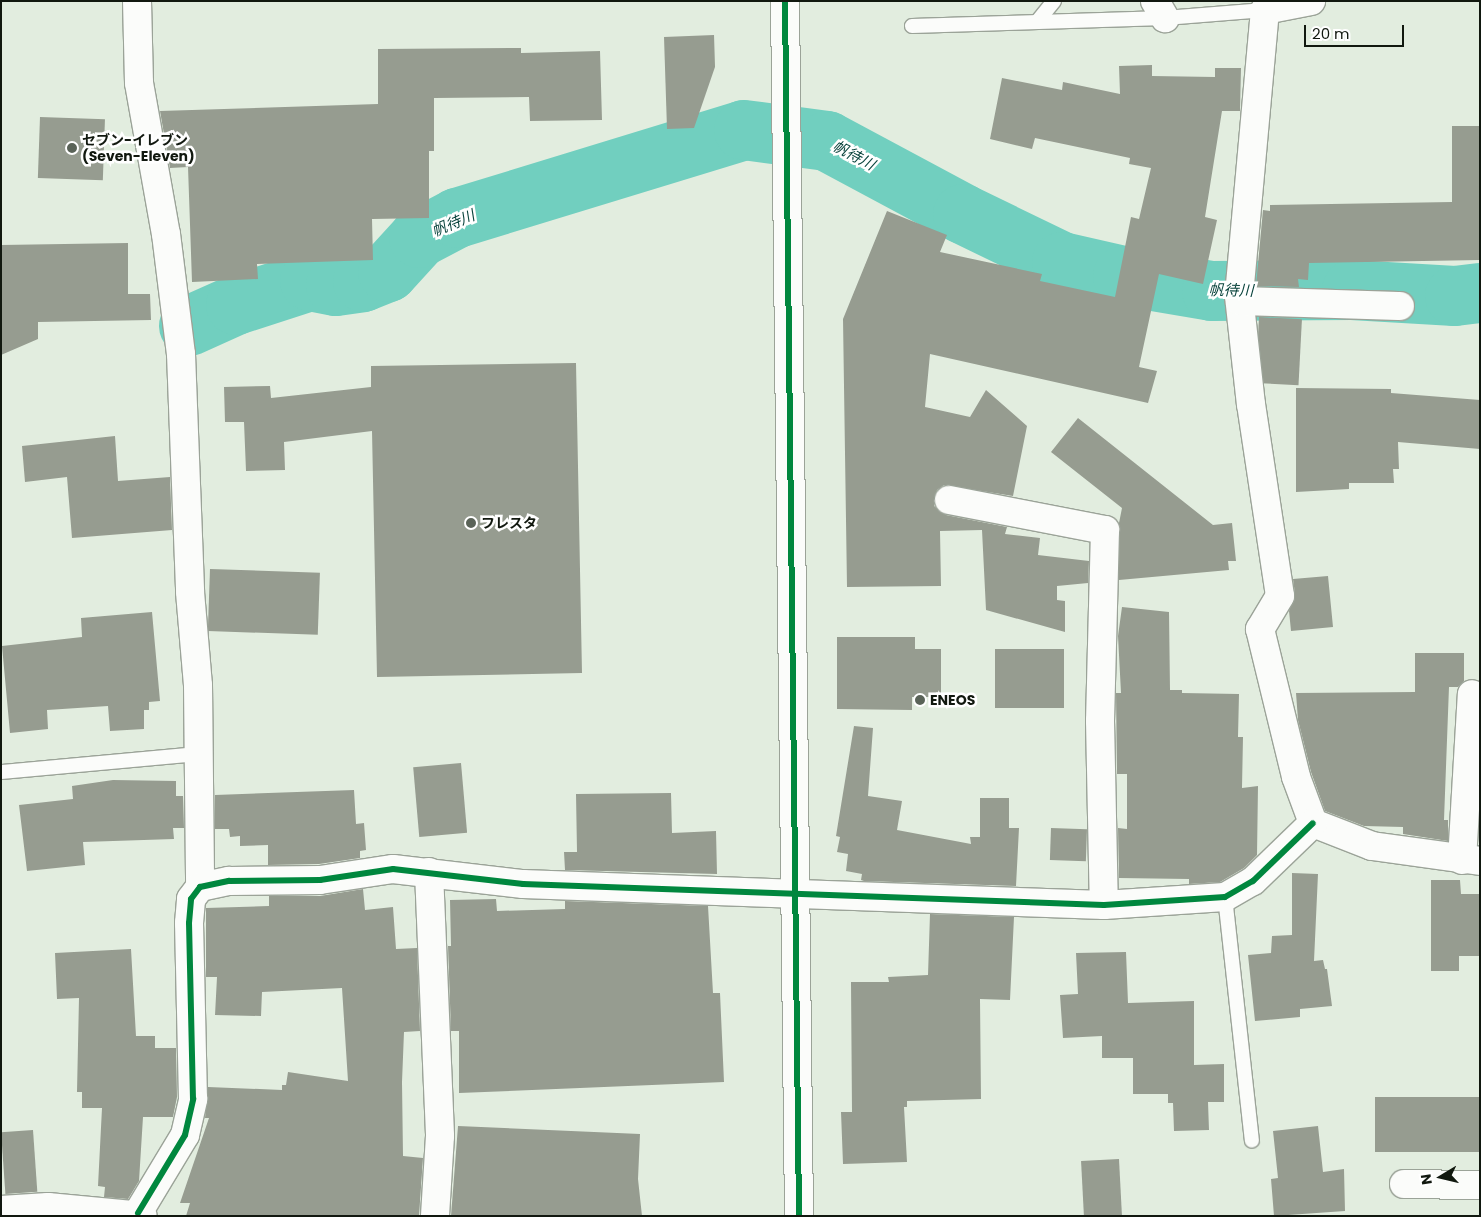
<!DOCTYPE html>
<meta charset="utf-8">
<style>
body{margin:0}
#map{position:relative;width:1481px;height:1217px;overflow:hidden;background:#e2eddf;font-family:Poppins,"Noto Sans JP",sans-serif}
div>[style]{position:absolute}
.river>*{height:60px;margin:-30px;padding:0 30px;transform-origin:30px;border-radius:30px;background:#71cfbf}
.building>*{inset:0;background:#969c90;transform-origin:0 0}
.roads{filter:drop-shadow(1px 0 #9ba398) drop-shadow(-1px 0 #9ba398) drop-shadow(0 1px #9ba398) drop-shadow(0 -1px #9ba398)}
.lane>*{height:14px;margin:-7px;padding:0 7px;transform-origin:7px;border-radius:7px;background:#fbfcfa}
.street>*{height:28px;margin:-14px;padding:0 14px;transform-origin:14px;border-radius:14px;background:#fbfcfa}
.secondary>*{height:28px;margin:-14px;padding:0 14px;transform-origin:14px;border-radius:14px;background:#fbfcfa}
.cycleway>*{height:6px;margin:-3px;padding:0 3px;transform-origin:3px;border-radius:3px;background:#00873e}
.dots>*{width:14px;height:14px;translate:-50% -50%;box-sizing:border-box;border:2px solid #fff;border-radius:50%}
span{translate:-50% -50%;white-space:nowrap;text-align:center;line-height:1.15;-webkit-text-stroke:5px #fff;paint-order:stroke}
.poi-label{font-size:14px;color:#11180f;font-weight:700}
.left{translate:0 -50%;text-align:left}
.water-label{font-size:15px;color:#0a443d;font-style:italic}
.frame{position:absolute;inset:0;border:2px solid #11180f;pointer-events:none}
.north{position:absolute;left:1416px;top:1152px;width:50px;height:50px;-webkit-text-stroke:4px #fff;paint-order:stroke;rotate:261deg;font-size:14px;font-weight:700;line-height:20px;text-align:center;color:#11180f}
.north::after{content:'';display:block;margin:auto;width:18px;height:22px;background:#11180f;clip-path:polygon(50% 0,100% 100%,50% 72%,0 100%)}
.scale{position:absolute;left:1304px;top:25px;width:100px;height:22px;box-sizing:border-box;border:2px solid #11180f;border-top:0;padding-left:6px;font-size:15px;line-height:18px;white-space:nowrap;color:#11180f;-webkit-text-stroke:4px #fff;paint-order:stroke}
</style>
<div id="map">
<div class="river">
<i style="left:189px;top:326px;width:51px;rotate:-24.1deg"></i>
<i style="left:236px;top:305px;width:78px;rotate:-18deg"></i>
<i style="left:310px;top:281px;width:26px;rotate:11deg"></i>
<i style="left:336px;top:286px;width:27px;rotate:-8deg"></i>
<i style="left:363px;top:282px;width:27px;rotate:-22deg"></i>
<i style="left:388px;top:272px;width:46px;rotate:-47.6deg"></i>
<i style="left:419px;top:238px;width:43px;rotate:-27.8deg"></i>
<i style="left:457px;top:218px;width:300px;rotate:-17deg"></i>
<i style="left:744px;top:130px;width:84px;rotate:7.5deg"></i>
<i style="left:827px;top:141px;width:154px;rotate:28.2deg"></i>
<i style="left:963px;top:214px;width:110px;rotate:25.9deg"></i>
<i style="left:1062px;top:262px;width:63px;rotate:12.9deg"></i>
<i style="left:1123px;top:276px;width:90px;rotate:9.6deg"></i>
<i style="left:1212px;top:291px;width:140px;rotate:-0.4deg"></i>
<i style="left:1352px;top:290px;width:103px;rotate:3.3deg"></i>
<i style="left:1455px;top:296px;width:25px;rotate:-7deg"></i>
</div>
<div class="building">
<i style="clip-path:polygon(714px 35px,715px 67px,694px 128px,667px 129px,664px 37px)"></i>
<i style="clip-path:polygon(521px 48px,521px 53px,600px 51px,602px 120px,530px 121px,529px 97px,434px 98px,434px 151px,429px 151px,429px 218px,372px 219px,373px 260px,257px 264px,258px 279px,192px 282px,188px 167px,170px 168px,160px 111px,378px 104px,378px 49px)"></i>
<i style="clip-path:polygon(1152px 65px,1152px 76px,1215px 77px,1215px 68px,1241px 68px,1240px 111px,1222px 111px,1205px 217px,1217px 220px,1203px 284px,1159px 274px,1139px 367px,1157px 371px,1148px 403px,930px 354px,925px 407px,970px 417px,986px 390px,1027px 426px,1013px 496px,944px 485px,937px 490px,934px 506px,946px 515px,1007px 527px,1005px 534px,1040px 538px,1038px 555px,1089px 561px,1088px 583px,1057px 586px,1057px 600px,1065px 601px,1065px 632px,986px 610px,982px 530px,940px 531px,941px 586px,847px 587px,843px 319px,887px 211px,947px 235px,940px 252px,1042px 274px,1040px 281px,1115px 297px,1131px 217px,1139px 219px,1151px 168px,1129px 164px,1130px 158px,1035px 138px,1032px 149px,990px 139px,1002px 78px,1062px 90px,1063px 82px,1120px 94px,1119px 66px)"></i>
<i style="left:40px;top:117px;width:65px;height:61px;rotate:2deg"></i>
<i style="clip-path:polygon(1452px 126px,1480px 126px,1480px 260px,1309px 263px,1308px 280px,1298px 279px,1299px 287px,1256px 286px,1263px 210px,1270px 211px,1270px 205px,1452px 202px)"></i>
<i style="clip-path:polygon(128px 243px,128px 294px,150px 294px,151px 320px,38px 322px,38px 339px,1px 355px,1px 245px)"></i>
<i style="left:1259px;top:317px;width:43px;height:66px;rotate:3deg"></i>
<i style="clip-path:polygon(576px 363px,582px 673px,377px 677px,372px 431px,284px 442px,285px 470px,246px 471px,244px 422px,225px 422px,224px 387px,270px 386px,271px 398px,371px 387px,371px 366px)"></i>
<i style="clip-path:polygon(1296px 388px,1391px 389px,1391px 393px,1480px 400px,1480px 449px,1398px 442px,1399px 469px,1393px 469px,1394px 483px,1349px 483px,1349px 489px,1296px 492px)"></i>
<i style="clip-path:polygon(1078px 418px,1213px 525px,1232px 523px,1236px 561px,1228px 561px,1229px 570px,1119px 580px,1119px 523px,1122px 508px,1051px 452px)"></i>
<i style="clip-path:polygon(115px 436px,118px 481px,170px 477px,172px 530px,72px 538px,67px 477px,25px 482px,22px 446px)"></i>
<i style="left:210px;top:569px;width:110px;height:62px;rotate:2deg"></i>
<i style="clip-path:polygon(1328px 576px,1333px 627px,1291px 631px,1289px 611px,1295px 594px,1293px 579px)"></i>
<i style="clip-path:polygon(1122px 607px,1169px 612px,1170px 690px,1182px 690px,1182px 693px,1239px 694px,1238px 737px,1243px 737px,1242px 788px,1258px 786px,1257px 855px,1244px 868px,1220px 882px,1189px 884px,1189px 879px,1119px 878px,1118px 828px,1127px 829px,1127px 774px,1117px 774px,1116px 693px,1121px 693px,1118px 636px)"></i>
<i style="clip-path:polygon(152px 612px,160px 701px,149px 702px,149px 710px,144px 710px,144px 729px,110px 731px,108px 706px,47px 710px,48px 729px,10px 733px,2px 646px,82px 637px,81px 618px)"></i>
<i style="clip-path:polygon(837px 637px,915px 637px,915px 649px,941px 649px,941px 697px,912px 697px,912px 710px,837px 709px)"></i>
<i style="left:995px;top:649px;width:69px;height:59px"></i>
<i style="clip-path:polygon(1415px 653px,1464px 653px,1464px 681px,1458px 687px,1449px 687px,1444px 820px,1448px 820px,1448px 841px,1403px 834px,1403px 827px,1364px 826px,1325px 811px,1311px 772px,1298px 720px,1296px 693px,1415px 692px)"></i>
<i style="clip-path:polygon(854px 726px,873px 728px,868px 796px,902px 801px,897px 830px,971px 844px,970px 837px,980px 837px,980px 798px,1009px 798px,1009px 828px,1019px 828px,1016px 886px,864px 881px,861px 880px,862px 874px,846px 871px,848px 854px,837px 852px,840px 837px,836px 836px)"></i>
<i style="left:461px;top:763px;width:70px;height:48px;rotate:85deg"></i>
<i style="clip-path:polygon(113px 780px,176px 781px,176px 796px,183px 796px,184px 828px,173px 828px,174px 839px,83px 842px,85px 865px,27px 871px,19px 805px,73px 799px,72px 786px)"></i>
<i style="clip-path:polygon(354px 790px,356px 824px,364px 823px,366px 850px,360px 851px,360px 858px,319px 864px,268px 865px,268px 845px,240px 846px,240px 836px,230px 837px,229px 829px,215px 829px,215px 795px)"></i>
<i style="clip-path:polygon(671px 793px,672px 833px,716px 831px,717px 874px,565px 870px,564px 852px,577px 852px,576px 794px)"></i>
<i style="left:1051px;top:828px;width:36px;height:32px;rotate:2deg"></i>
<i style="clip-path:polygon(1292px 873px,1318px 874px,1314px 961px,1323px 960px,1325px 969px,1327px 969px,1332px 1006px,1300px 1009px,1300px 1017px,1255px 1021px,1248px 955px,1271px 953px,1272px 936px,1292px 935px)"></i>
<i style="clip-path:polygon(1431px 880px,1460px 880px,1461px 894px,1480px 894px,1480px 956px,1459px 956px,1459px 971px,1431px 971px)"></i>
<i style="clip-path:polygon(363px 889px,365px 910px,393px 907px,396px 949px,417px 948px,420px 1031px,404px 1032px,402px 1082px,403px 1156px,423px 1158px,419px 1216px,186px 1216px,190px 1203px,180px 1203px,209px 1118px,205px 1118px,208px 1087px,282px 1090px,282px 1085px,286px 1085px,288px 1072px,348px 1081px,342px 988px,262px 992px,261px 1016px,215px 1015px,217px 977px,206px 977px,206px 908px,269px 906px,269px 896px,320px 896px)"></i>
<i style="clip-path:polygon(496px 899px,497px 911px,565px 909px,565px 901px,708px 906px,713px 993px,720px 993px,724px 1082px,459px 1093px,459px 1031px,451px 1031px,448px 946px,451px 946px,450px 900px)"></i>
<i style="clip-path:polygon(930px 914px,1014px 917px,1010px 1000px,980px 999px,981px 1099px,907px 1101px,907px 1107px,904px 1107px,907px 1162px,843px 1164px,841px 1112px,852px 1112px,851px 982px,889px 982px,888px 977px,928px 975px)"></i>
<i style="clip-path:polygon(131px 949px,136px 1036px,155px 1036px,155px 1048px,176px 1048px,177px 1097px,173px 1117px,143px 1117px,139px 1181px,128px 1199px,104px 1197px,105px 1187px,98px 1186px,102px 1108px,82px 1108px,82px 1092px,77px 1092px,79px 998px,57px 999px,55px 953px)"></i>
<i style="clip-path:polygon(1126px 952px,1128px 1003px,1194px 1001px,1194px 1065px,1224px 1064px,1224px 1102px,1208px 1102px,1209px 1130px,1174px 1131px,1173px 1103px,1168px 1103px,1168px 1094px,1133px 1094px,1133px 1058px,1102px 1058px,1102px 1036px,1063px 1038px,1060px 995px,1078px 994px,1076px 953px)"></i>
<i style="left:1480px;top:1097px;width:55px;height:105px;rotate:90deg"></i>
<i style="clip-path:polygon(458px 1126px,640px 1134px,638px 1179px,642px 1216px,451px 1216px)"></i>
<i style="clip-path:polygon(1318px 1126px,1323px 1172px,1344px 1169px,1345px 1211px,1274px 1216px,1271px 1179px,1278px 1178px,1273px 1131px)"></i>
<i style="left:33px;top:1130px;width:62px;height:32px;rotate:86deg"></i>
<i style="left:1119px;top:1159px;width:57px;height:38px;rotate:87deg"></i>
</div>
<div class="roads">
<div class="lane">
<i style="left:1037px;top:22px;width:27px;rotate:-51deg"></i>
<i style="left:912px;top:26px;width:253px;rotate:-1.8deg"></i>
<i style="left:1165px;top:18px;width:100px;rotate:-4.6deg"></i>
<i style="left:1px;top:772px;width:199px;rotate:-5.2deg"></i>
<i style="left:1225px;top:897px;width:245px;rotate:83.7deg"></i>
</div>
<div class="street">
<i style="left:137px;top:1px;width:82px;rotate:88.6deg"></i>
<i style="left:139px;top:83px;width:153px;rotate:79.9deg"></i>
<i style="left:166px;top:234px;width:121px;rotate:82.9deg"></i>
<i style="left:181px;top:354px;width:238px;rotate:87.8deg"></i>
<i style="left:190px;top:592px;width:93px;rotate:85.1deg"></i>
<i style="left:198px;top:685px;width:202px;rotate:89.4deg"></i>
<i style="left:1155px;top:1px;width:20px;rotate:60deg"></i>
<i style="left:1265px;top:10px;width:287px;rotate:95.2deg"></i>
<i style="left:1239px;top:296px;width:109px;rotate:83.7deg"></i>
<i style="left:1251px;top:404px;width:194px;rotate:81.4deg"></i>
<i style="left:1280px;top:596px;width:39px;rotate:121deg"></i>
<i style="left:1260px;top:629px;width:152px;rotate:76.3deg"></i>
<i style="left:1296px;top:777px;width:49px;rotate:69.7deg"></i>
<i style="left:1313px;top:823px;width:63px;rotate:21.3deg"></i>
<i style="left:1372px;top:846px;width:109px;rotate:7.9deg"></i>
<i style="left:1240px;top:301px;width:160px;rotate:1.8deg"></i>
<i style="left:949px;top:500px;width:159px;rotate:10.9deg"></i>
<i style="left:1105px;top:530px;width:191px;rotate:91.5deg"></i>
<i style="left:1100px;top:721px;width:184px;rotate:88.8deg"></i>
<i style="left:1462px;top:860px;width:166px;rotate:-86.6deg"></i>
<i style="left:429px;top:872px;width:264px;rotate:87.6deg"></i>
<i style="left:440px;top:1136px;width:80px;rotate:93.6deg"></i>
<i style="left:1404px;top:1184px;width:76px;rotate:0.8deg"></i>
<i style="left:1px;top:1210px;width:47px;rotate:-3.7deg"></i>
<i style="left:48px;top:1207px;width:95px;rotate:5.4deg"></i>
<i style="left:138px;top:1213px;width:91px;rotate:-58.9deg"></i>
<i style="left:185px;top:1135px;width:37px;rotate:-77deg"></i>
<i style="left:193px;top:1099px;width:176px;rotate:-91.3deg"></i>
<i style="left:189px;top:923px;width:24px;rotate:-85deg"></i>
<i style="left:191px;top:899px;width:15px;rotate:-53deg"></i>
<i style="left:200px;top:887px;width:30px;rotate:-12deg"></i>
<i style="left:229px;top:881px;width:91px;rotate:-0.6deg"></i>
<i style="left:320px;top:880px;width:74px;rotate:-8.6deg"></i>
<i style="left:393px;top:869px;width:131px;rotate:6.6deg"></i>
<i style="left:523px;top:884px;width:581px;rotate:2.07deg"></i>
<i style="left:1104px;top:905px;width:121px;rotate:-3.8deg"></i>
<i style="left:1225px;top:897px;width:32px;rotate:-30deg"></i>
<i style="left:1253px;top:881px;width:83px;rotate:-44deg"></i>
</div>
<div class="secondary">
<i style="left:785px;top:1px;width:1215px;rotate:89.34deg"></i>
<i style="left:1265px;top:10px;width:47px;rotate:-11.1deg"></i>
</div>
</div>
<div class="cycleway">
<i style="left:785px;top:1px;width:1215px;rotate:89.34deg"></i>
<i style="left:138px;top:1213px;width:91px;rotate:-58.9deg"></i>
<i style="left:185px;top:1135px;width:37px;rotate:-77deg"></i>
<i style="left:193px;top:1099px;width:176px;rotate:-91.3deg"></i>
<i style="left:189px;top:923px;width:24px;rotate:-85deg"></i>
<i style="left:191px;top:899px;width:15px;rotate:-53deg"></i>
<i style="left:200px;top:887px;width:30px;rotate:-12deg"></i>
<i style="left:229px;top:881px;width:91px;rotate:-0.6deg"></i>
<i style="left:320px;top:880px;width:74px;rotate:-8.6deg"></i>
<i style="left:393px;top:869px;width:131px;rotate:6.6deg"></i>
<i style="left:523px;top:884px;width:581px;rotate:2.07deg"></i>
<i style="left:1104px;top:905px;width:121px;rotate:-3.8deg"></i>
<i style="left:1225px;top:897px;width:32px;rotate:-30deg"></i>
<i style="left:1253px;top:881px;width:83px;rotate:-44deg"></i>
</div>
<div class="dots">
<i style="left:72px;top:148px;background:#5a6358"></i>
<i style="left:471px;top:523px;background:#5a6358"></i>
<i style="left:920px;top:700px;background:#5a6358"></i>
</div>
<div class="poi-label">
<span class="left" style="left:82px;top:148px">セブン-イレブン<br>(Seven-Eleven)</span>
<span class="left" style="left:481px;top:523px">フレスタ</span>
<span class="left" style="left:930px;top:700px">ENEOS</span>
</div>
<div class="water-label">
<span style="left:854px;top:155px;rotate:28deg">帆待川</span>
<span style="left:453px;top:223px;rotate:-23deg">帆待川</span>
<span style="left:1231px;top:290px;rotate:1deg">帆待川</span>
</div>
<div class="frame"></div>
<div class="north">N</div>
<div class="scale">20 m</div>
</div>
